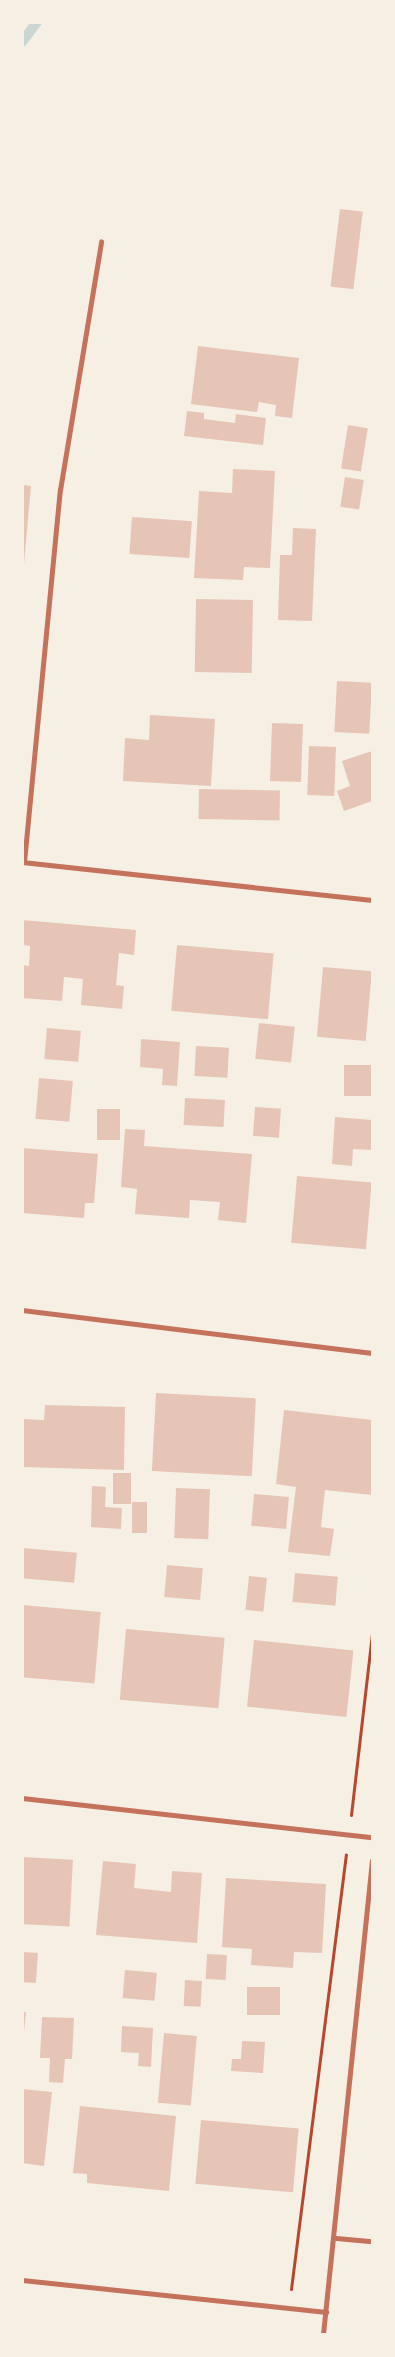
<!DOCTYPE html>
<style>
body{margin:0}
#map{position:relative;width:395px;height:2357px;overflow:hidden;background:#f6efe4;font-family:"Public Sans",sans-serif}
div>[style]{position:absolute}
.stream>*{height:10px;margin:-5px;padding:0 5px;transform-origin:5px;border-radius:5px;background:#c9d6d2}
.building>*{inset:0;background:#e6c5b7;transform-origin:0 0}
.path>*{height:3px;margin:-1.5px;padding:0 1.5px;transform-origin:1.5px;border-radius:1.5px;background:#b5482f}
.minor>*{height:5px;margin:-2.5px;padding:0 2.5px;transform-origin:2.5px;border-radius:2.5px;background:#c5725c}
span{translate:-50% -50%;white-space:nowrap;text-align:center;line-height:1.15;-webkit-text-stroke:5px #f6efe4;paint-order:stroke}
.frame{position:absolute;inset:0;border:24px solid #f6efe4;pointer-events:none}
</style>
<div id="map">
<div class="stream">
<i style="left:22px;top:42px;width:25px;rotate:-53deg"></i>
</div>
<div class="building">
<i style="left:340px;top:209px;width:23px;height:78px;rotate:7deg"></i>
<i style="clip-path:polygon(198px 346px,299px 358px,292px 418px,275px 416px,276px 405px,259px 402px,257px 412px,191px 404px)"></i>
<i style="clip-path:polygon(187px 411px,204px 413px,204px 419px,235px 423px,236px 414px,266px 418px,263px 445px,184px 436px)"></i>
<i style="left:348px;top:425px;width:20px;height:44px;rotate:9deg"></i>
<i style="clip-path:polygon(233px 469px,275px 471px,270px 568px,244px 567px,243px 580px,194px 578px,199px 491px,232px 493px)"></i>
<i style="left:345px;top:477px;width:19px;height:30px;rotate:9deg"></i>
<i style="clip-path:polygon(22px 485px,31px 486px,24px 564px,22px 564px)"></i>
<i style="left:132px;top:517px;width:60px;height:37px;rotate:4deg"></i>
<i style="clip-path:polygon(293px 528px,316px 529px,312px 621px,278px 620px,280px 555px,292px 555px)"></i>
<i style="left:196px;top:599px;width:57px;height:73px;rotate:1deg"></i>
<i style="left:337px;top:681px;width:35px;height:51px;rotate:3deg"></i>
<i style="clip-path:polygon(150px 715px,215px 719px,211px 786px,123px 781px,125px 738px,149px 740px)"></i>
<i style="left:272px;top:723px;width:31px;height:58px;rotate:2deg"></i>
<i style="left:309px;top:746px;width:27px;height:49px;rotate:2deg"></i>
<i style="clip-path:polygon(372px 751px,372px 801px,344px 811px,337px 791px,350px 786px,342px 761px)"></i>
<i style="left:199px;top:789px;width:81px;height:30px;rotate:1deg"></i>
<i style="clip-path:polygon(22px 920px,136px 930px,134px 955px,119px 953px,116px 985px,124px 986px,122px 1009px,81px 1005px,83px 979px,64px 977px,62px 1001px,22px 998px,22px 965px,29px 966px,30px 946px,22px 945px)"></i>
<i style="left:177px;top:945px;width:97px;height:66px;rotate:5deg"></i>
<i style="left:323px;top:967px;width:49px;height:70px;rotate:5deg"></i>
<i style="left:259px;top:1023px;width:36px;height:36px;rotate:6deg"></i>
<i style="left:47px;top:1028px;width:34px;height:31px;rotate:5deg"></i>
<i style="clip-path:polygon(141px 1039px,180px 1042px,177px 1086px,162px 1085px,163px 1069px,140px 1067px)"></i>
<i style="left:196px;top:1046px;width:33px;height:30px;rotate:3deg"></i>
<i style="left:344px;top:1065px;width:28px;height:31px"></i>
<i style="left:39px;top:1078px;width:34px;height:41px;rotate:5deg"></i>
<i style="left:185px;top:1098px;width:40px;height:27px;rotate:3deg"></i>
<i style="left:255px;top:1107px;width:26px;height:29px;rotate:4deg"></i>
<i style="left:97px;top:1109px;width:23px;height:31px"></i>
<i style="clip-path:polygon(335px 1117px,372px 1120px,372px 1150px,353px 1149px,352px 1166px,332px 1164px)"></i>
<i style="clip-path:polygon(125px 1129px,145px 1130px,144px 1146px,252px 1154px,246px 1223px,218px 1220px,220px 1202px,190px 1200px,189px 1218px,135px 1214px,137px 1189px,121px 1187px)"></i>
<i style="clip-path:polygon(22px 1148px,98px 1154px,94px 1203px,85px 1203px,84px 1218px,22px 1213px)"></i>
<i style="left:297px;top:1176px;width:75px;height:67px;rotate:5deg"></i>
<i style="left:156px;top:1393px;width:100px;height:78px;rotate:3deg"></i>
<i style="clip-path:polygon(45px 1405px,125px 1407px,124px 1470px,22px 1467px,22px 1419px,44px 1420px)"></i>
<i style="clip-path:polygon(284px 1410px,372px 1420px,372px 1495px,325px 1490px,321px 1527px,334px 1529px,330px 1556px,288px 1552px,296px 1487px,276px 1484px)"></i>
<i style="left:113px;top:1473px;width:18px;height:31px"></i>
<i style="clip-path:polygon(92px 1486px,106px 1487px,105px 1507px,122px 1508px,121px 1529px,91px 1527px)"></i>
<i style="left:176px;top:1488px;width:34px;height:50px;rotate:2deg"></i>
<i style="left:254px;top:1494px;width:35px;height:32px;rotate:5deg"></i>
<i style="left:132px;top:1502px;width:15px;height:31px"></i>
<i style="left:22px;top:1548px;width:55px;height:30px;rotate:5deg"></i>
<i style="left:167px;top:1565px;width:36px;height:32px;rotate:5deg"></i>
<i style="left:295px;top:1573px;width:43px;height:29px;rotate:5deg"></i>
<i style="left:249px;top:1576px;width:18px;height:34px;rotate:6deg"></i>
<i style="left:22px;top:1605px;width:79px;height:72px;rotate:5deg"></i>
<i style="left:126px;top:1629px;width:99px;height:71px;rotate:5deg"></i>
<i style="left:254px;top:1640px;width:100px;height:67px;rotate:6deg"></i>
<i style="left:22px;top:1857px;width:51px;height:67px;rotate:3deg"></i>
<i style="clip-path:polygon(103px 1861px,136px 1864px,134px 1888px,171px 1892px,172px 1871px,202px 1873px,197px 1943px,96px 1935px)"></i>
<i style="clip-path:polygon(226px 1878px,326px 1884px,322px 1953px,294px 1952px,293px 1968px,251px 1965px,252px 1949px,222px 1947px)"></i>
<i style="left:22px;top:1952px;width:16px;height:30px;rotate:4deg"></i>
<i style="left:207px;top:1954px;width:20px;height:25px;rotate:3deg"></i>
<i style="left:125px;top:1970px;width:32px;height:28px;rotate:5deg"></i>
<i style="left:185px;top:1980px;width:17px;height:26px;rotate:3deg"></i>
<i style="left:247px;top:1987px;width:33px;height:28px"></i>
<i style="clip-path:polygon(22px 2012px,26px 2012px,24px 2032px,22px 2032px)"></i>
<i style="clip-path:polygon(42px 2017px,74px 2018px,72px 2059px,65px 2059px,63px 2083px,49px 2082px,50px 2058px,40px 2058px)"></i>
<i style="clip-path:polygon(122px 2026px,153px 2028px,151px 2067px,138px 2066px,139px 2053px,121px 2052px)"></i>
<i style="left:164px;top:2033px;width:33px;height:70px;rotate:5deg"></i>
<i style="clip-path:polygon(242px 2041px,265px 2042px,263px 2073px,231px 2071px,232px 2059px,241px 2059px)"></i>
<i style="clip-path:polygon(22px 2089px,52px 2092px,44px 2166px,22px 2163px)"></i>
<i style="clip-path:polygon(80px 2106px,176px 2116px,169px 2191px,87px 2183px,87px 2174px,73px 2173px)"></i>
<i style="left:201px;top:2120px;width:98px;height:64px;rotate:5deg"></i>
</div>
<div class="path">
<i style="left:351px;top:1815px;width:182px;rotate:-83.4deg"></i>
<i style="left:291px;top:2289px;width:438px;rotate:-82.8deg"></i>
</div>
<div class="minor">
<i style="left:22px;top:862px;width:352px;rotate:6.2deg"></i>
<i style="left:24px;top:862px;width:374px;rotate:-84.5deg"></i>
<i style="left:60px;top:490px;width:252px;rotate:-80.6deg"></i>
<i style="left:22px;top:1310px;width:353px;rotate:7deg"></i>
<i style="left:22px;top:1798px;width:352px;rotate:6.4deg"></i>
<i style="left:336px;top:2238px;width:36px;rotate:5deg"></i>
<i style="left:22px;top:2280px;width:306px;rotate:6deg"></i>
<i style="left:323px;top:2334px;width:476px;rotate:-84.1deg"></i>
</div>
<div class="frame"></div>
</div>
